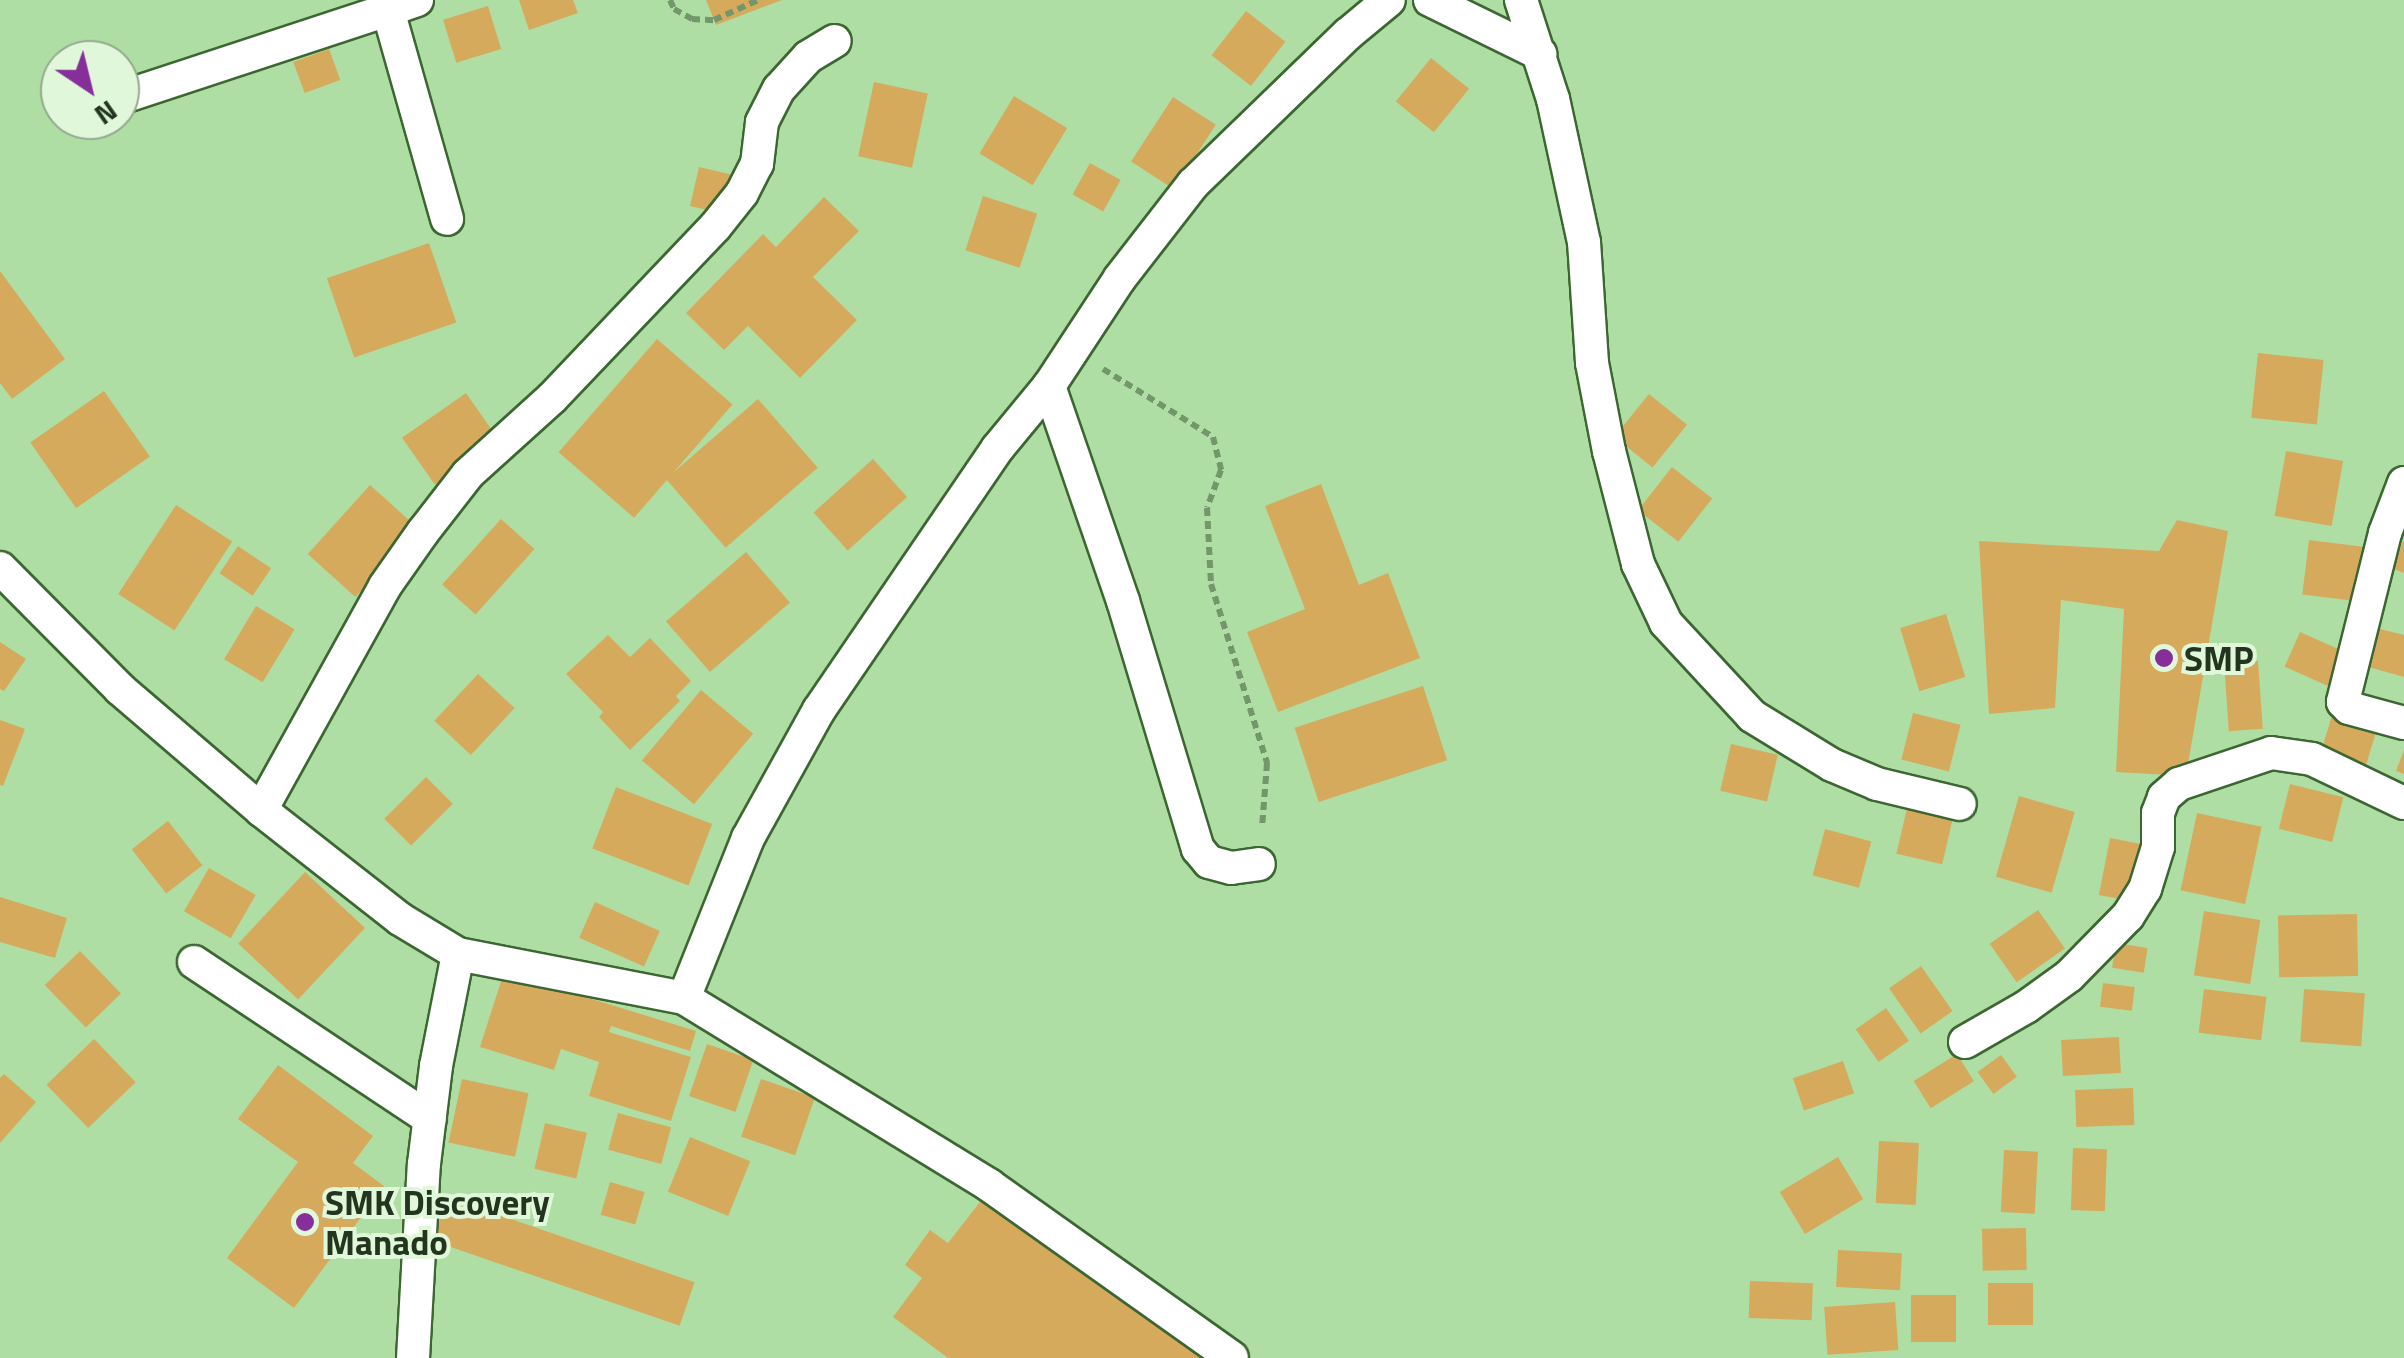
<!DOCTYPE html>
<style>
body{margin:0}
#map{position:relative;width:2404px;height:1358px;overflow:hidden;background:#afdea4;font-family:"Titillium Web",sans-serif}
div>[style]{position:absolute}
.building>*{inset:0;background:#d6aa5c;transform-origin:0 0}
.path>*{height:6px;margin-top:-3px;transform-origin:0;background:repeating-linear-gradient(90deg,#73966b 0 8px,transparent 0 13px)}
.roads{filter:drop-shadow(2px 0 #3c6632) drop-shadow(-2px 0 #3c6632) drop-shadow(0 2px #3c6632) drop-shadow(0 -2px #3c6632)}
.minor>*{height:32px;margin:-16px;padding:0 16px;transform-origin:16px;border-radius:16px;background:#fff}
.dots>*{width:28px;height:28px;translate:-50% -50%;box-sizing:border-box;border:5px solid #e0f7da;border-radius:50%}
span{translate:-50% -50%;white-space:nowrap;text-align:center;line-height:1.15;-webkit-text-stroke:8px #e0f7da;paint-order:stroke}
.poi-label{font-size:35px;color:#23351e;font-weight:700}
.left{translate:0 -50%;text-align:left}
.north{position:absolute;left:40px;top:40px;width:100px;height:100px;box-sizing:border-box;background:#e0f7da;border:2px solid #94a98f;border-radius:50%;rotate:145deg;font-size:28px;font-weight:700;line-height:40px;text-align:center;color:#23351e}
.north::after{content:'';display:block;margin:auto;width:35px;height:45px;background:#862e9a;clip-path:polygon(50% 0,100% 100%,50% 72%,0 100%)}
</style>
<div id="map">
<div class="building">
<i style="clip-path:polygon(519px 0,573px 0,578px 13px,529px 30px)"></i>
<i style="clip-path:polygon(706px 0,782px 0,716px 25px)"></i>
<i style="left:488px;top:6px;width:45px;height:47px;rotate:73deg"></i>
<i style="left:1246px;top:11px;width:50px;height:56px;rotate:38deg"></i>
<i style="left:329px;top:49px;width:33px;height:38px;rotate:70deg"></i>
<i style="left:1431px;top:58px;width:49px;height:56px;rotate:39deg"></i>
<i style="left:874px;top:82px;width:55px;height:76px;rotate:12deg"></i>
<i style="left:1014px;top:96px;width:62px;height:67px;rotate:31deg"></i>
<i style="left:1173px;top:97px;width:51px;height:77px;rotate:33deg"></i>
<i style="left:1090px;top:163px;width:35px;height:36px;rotate:29deg"></i>
<i style="left:699px;top:167px;width:32px;height:40px;rotate:13deg"></i>
<i style="left:983px;top:196px;width:57px;height:57px;rotate:18deg"></i>
<i style="clip-path:polygon(824px 197px,859px 231px,813px 277px,857px 320px,800px 378px,748px 326px,724px 350px,686px 313px,763px 234px,776px 247px)"></i>
<i style="left:429px;top:243px;width:84px;height:108px;rotate:71deg"></i>
<i style="clip-path:polygon(0 271px,65px 359px,12px 399px,0 383px)"></i>
<i style="left:657px;top:339px;width:100px;height:150px;rotate:41deg"></i>
<i style="left:2258px;top:353px;width:66px;height:65px;rotate:6deg"></i>
<i style="left:104px;top:391px;width:80px;height:90px;rotate:55deg"></i>
<i style="left:466px;top:393px;width:57px;height:78px;rotate:55deg"></i>
<i style="left:1649px;top:394px;width:49px;height:55px;rotate:39deg"></i>
<i style="left:758px;top:399px;width:91px;height:122px;rotate:49deg"></i>
<i style="left:2286px;top:451px;width:58px;height:66px;rotate:10deg"></i>
<i style="left:873px;top:459px;width:51px;height:80px;rotate:48deg"></i>
<i style="left:1672px;top:467px;width:51px;height:55px;rotate:38deg"></i>
<i style="clip-path:polygon(1321px 484px,1359px 585px,1388px 573px,1420px 658px,1278px 712px,1247px 632px,1305px 609px,1265px 506px)"></i>
<i style="left:370px;top:485px;width:64px;height:93px;rotate:42deg"></i>
<i style="left:176px;top:505px;width:67px;height:106px;rotate:33deg"></i>
<i style="left:501px;top:519px;width:45px;height:88px;rotate:42deg"></i>
<i style="clip-path:polygon(2177px 520px,2228px 531px,2186px 776px,2116px 772px,2124px 609px,2061px 600px,2055px 708px,1989px 714px,1979px 541px,2159px 551px)"></i>
<i style="left:2309px;top:540px;width:55px;height:55px;rotate:7deg"></i>
<i style="clip-path:polygon(2403px 541px,2404px 541px,2404px 573px,2394px 569px)"></i>
<i style="left:238px;top:546px;width:40px;height:33px;rotate:34deg"></i>
<i style="left:746px;top:552px;width:67px;height:106px;rotate:49deg"></i>
<i style="left:256px;top:606px;width:45px;height:62px;rotate:31deg"></i>
<i style="left:1946px;top:614px;width:66px;height:48px;rotate:73deg"></i>
<i style="clip-path:polygon(2376px 628px,2404px 635px,2404px 677px,2365px 666px)"></i>
<i style="left:2300px;top:632px;width:58px;height:38px;rotate:24deg"></i>
<i style="clip-path:polygon(608px 635px,630px 657px,650px 638px,691px 681px,676px 696px,680px 701px,630px 750px,599px 717px,603px 712px,566px 674px)"></i>
<i style="clip-path:polygon(0 642px,26px 659px,4px 691px,0 689px)"></i>
<i style="left:2258px;top:661px;width:68px;height:34px;rotate:86deg"></i>
<i style="left:478px;top:674px;width:50px;height:64px;rotate:43deg"></i>
<i style="left:1423px;top:686px;width:78px;height:135px;rotate:72deg"></i>
<i style="left:701px;top:690px;width:68px;height:92px;rotate:40deg"></i>
<i style="left:2334px;top:709px;width:47px;height:47px;rotate:17deg"></i>
<i style="left:1913px;top:713px;width:49px;height:48px;rotate:14deg"></i>
<i style="clip-path:polygon(0 720px,25px 729px,3px 786px,0 785px)"></i>
<i style="left:1731px;top:744px;width:48px;height:48px;rotate:13deg"></i>
<i style="clip-path:polygon(2404px 750px,2404px 774px,2396px 771px)"></i>
<i style="left:426px;top:777px;width:38px;height:59px;rotate:45deg"></i>
<i style="left:2290px;top:784px;width:55px;height:46px;rotate:14deg"></i>
<i style="left:616px;top:787px;width:103px;height:66px;rotate:21deg"></i>
<i style="left:2019px;top:796px;width:58px;height:84px;rotate:16deg"></i>
<i style="left:1907px;top:808px;width:47px;height:47px;rotate:13deg"></i>
<i style="left:2197px;top:813px;width:66px;height:79px;rotate:12deg"></i>
<i style="left:168px;top:821px;width:56px;height:46px;rotate:52deg"></i>
<i style="left:1825px;top:829px;width:48px;height:48px;rotate:15deg"></i>
<i style="left:2110px;top:838px;width:33px;height:58px;rotate:11deg"></i>
<i style="left:209px;top:868px;width:54px;height:50px;rotate:30deg"></i>
<i style="left:305px;top:872px;width:82px;height:98px;rotate:43deg"></i>
<i style="clip-path:polygon(0 897px,67px 918px,55px 958px,0 942px)"></i>
<i style="left:595px;top:902px;width:71px;height:39px;rotate:24deg"></i>
<i style="left:2038px;top:910px;width:47px;height:59px;rotate:55deg"></i>
<i style="left:2204px;top:911px;width:57px;height:65px;rotate:9deg"></i>
<i style="left:2357px;top:914px;width:62px;height:79px;rotate:89deg"></i>
<i style="left:2116px;top:943px;width:32px;height:25px;rotate:9deg"></i>
<i style="left:80px;top:951px;width:59px;height:49px;rotate:46deg"></i>
<i style="left:1921px;top:966px;width:55px;height:39px;rotate:55deg"></i>
<i style="clip-path:polygon(504px 972px,696px 1031px,690px 1051px,611px 1026px,609px 1032px,691px 1057px,671px 1121px,589px 1096px,599px 1062px,561px 1049px,554px 1070px,480px 1047px)"></i>
<i style="left:2103px;top:983px;width:32px;height:24px;rotate:7deg"></i>
<i style="left:2204px;top:989px;width:63px;height:44px;rotate:7deg"></i>
<i style="left:2304px;top:989px;width:61px;height:53px;rotate:4deg"></i>
<i style="left:1886px;top:1008px;width:40px;height:37px;rotate:55deg"></i>
<i style="left:2119px;top:1037px;width:36px;height:58px;rotate:87deg"></i>
<i style="left:94px;top:1039px;width:60px;height:66px;rotate:46deg"></i>
<i style="left:707px;top:1044px;width:49px;height:55px;rotate:19deg"></i>
<i style="left:1957px;top:1054px;width:32px;height:51px;rotate:58deg"></i>
<i style="left:2001px;top:1055px;width:27px;height:29px;rotate:54deg"></i>
<i style="left:1843px;top:1061px;width:34px;height:53px;rotate:71deg"></i>
<i style="clip-path:polygon(278px 1065px,373px 1136px,353px 1163px,384px 1186px,294px 1308px,227px 1258px,298px 1162px,238px 1119px)"></i>
<i style="clip-path:polygon(4px 1074px,36px 1102px,0 1143px,0 1078px)"></i>
<i style="left:462px;top:1079px;width:68px;height:65px;rotate:12deg"></i>
<i style="left:761px;top:1079px;width:57px;height:61px;rotate:19deg"></i>
<i style="left:2133px;top:1088px;width:37px;height:58px;rotate:88deg"></i>
<i style="left:618px;top:1113px;width:55px;height:38px;rotate:15deg"></i>
<i style="left:545px;top:1123px;width:43px;height:47px;rotate:13deg"></i>
<i style="left:690px;top:1137px;width:65px;height:59px;rotate:22deg"></i>
<i style="left:1879px;top:1141px;width:40px;height:62px;rotate:3deg"></i>
<i style="left:2073px;top:1148px;width:34px;height:62px;rotate:2deg"></i>
<i style="left:2004px;top:1150px;width:34px;height:62px;rotate:3deg"></i>
<i style="left:1838px;top:1157px;width:49px;height:68px;rotate:59deg"></i>
<i style="left:610px;top:1182px;width:36px;height:34px;rotate:16deg"></i>
<i style="clip-path:polygon(987px 1193px,1211px 1358px,948px 1358px,893px 1317px,922px 1278px,905px 1265px,930px 1230px,948px 1243px)"></i>
<i style="left:444px;top:1196px;width:265px;height:46px;rotate:19deg"></i>
<i style="left:2026px;top:1228px;width:42px;height:44px;rotate:89deg"></i>
<i style="left:1838px;top:1250px;width:64px;height:37px;rotate:3deg"></i>
<i style="left:1750px;top:1281px;width:63px;height:37px;rotate:2deg"></i>
<i style="left:1988px;top:1283px;width:45px;height:42px"></i>
<i style="left:1911px;top:1295px;width:45px;height:47px"></i>
<i style="left:1895px;top:1302px;width:48px;height:71px;rotate:86deg"></i>
</div>
<div class="path">
<i style="left:670px;top:0;width:10px;rotate:66deg"></i>
<i style="left:674px;top:9px;width:21px;rotate:29deg"></i>
<i style="left:692px;top:19px;width:22px;rotate:3deg"></i>
<i style="left:714px;top:20px;width:48px;rotate:-24.4deg"></i>
<i style="left:1103px;top:369px;width:129px;rotate:31.7deg"></i>
<i style="left:1213px;top:437px;width:34px;rotate:76deg"></i>
<i style="left:1221px;top:470px;width:40px;rotate:110.2deg"></i>
<i style="left:1207px;top:508px;width:76px;rotate:87deg"></i>
<i style="left:1211px;top:584px;width:188px;rotate:72.6deg"></i>
<i style="left:1267px;top:763px;width:65px;rotate:94.4deg"></i>
</div>
<div class="roads">
<div class="minor">
<i style="left:417px;top:0;width:31px;rotate:161deg"></i>
<i style="left:388px;top:10px;width:217px;rotate:74.2deg"></i>
<i style="left:1430px;top:0;width:123px;rotate:26.1deg"></i>
<i style="left:1521px;top:0;width:104px;rotate:72.1deg"></i>
<i style="left:1553px;top:99px;width:146px;rotate:77.8deg"></i>
<i style="left:1584px;top:242px;width:121px;rotate:86.2deg"></i>
<i style="left:1592px;top:363px;width:90px;rotate:79.1deg"></i>
<i style="left:1609px;top:451px;width:117px;rotate:75.6deg"></i>
<i style="left:1638px;top:564px;width:65px;rotate:64.6deg"></i>
<i style="left:1666px;top:623px;width:127px;rotate:47.2deg"></i>
<i style="left:1752px;top:716px;width:94px;rotate:31.5deg"></i>
<i style="left:1832px;top:765px;width:49px;rotate:22.9deg"></i>
<i style="left:1877px;top:784px;width:85px;rotate:13.5deg"></i>
<i style="left:120px;top:98px;width:282px;rotate:-18.2deg"></i>
<i style="left:1049px;top:386px;width:227px;rotate:71deg"></i>
<i style="left:1123px;top:601px;width:259px;rotate:73.2deg"></i>
<i style="left:1198px;top:849px;width:17px;rotate:50deg"></i>
<i style="left:1209px;top:862px;width:23px;rotate:15deg"></i>
<i style="left:1231px;top:868px;width:28px;rotate:-8deg"></i>
<i style="left:2404px;top:483px;width:53px;rotate:110.8deg"></i>
<i style="left:2385px;top:533px;width:174px;rotate:104deg"></i>
<i style="left:2343px;top:702px;width:8px;rotate:45deg"></i>
<i style="left:2349px;top:708px;width:57px;rotate:15.3deg"></i>
<i style="left:0;top:568px;width:170px;rotate:45.2deg"></i>
<i style="left:120px;top:689px;width:186px;rotate:40.6deg"></i>
<i style="left:261px;top:810px;width:177px;rotate:38.1deg"></i>
<i style="left:400px;top:919px;width:68px;rotate:31.1deg"></i>
<i style="left:458px;top:954px;width:230px;rotate:11deg"></i>
<i style="left:684px;top:998px;width:172px;rotate:-68.2deg"></i>
<i style="left:748px;top:838px;width:146px;rotate:-61deg"></i>
<i style="left:819px;top:710px;width:316px;rotate:-55.7deg"></i>
<i style="left:997px;top:449px;width:82px;rotate:-50.5deg"></i>
<i style="left:1049px;top:386px;width:129px;rotate:-56.7deg"></i>
<i style="left:1120px;top:278px;width:119px;rotate:-52.2deg"></i>
<i style="left:1193px;top:184px;width:216px;rotate:-44.1deg"></i>
<i style="left:1348px;top:34px;width:53px;rotate:-39.7deg"></i>
<i style="left:261px;top:810px;width:256px;rotate:-61deg"></i>
<i style="left:385px;top:586px;width:66px;rotate:-54.9deg"></i>
<i style="left:423px;top:532px;width:73px;rotate:-52.2deg"></i>
<i style="left:468px;top:474px;width:113px;rotate:-42.1deg"></i>
<i style="left:552px;top:398px;width:236px;rotate:-46.4deg"></i>
<i style="left:715px;top:227px;width:43px;rotate:-51.5deg"></i>
<i style="left:742px;top:193px;width:33px;rotate:-63deg"></i>
<i style="left:757px;top:164px;width:42px;rotate:-83.2deg"></i>
<i style="left:762px;top:122px;width:37px;rotate:-63deg"></i>
<i style="left:779px;top:89px;width:43px;rotate:-47.8deg"></i>
<i style="left:808px;top:57px;width:31px;rotate:-31deg"></i>
<i style="left:194px;top:962px;width:283px;rotate:33.6deg"></i>
<i style="left:684px;top:998px;width:358px;rotate:31.5deg"></i>
<i style="left:989px;top:1185px;width:298px;rotate:35.4deg"></i>
<i style="left:1965px;top:1042px;width:70px;rotate:-29.8deg"></i>
<i style="left:2026px;top:1007px;width:53px;rotate:-35.8deg"></i>
<i style="left:2069px;top:976px;width:84px;rotate:-45.5deg"></i>
<i style="left:2128px;top:916px;width:32px;rotate:-58deg"></i>
<i style="left:2145px;top:889px;width:44px;rotate:-72.8deg"></i>
<i style="left:2158px;top:847px;width:34px;rotate:-90deg"></i>
<i style="left:2158px;top:813px;width:17px;rotate:-69deg"></i>
<i style="left:2164px;top:797px;width:20px;rotate:-41deg"></i>
<i style="left:2179px;top:784px;width:97px;rotate:-18.6deg"></i>
<i style="left:2271px;top:753px;width:41px;rotate:8.3deg"></i>
<i style="left:2312px;top:759px;width:102px;rotate:25.6deg"></i>
<i style="left:413px;top:1358px;width:194px;rotate:-86.8deg"></i>
<i style="left:424px;top:1164px;width:99px;rotate:-83deg"></i>
<i style="left:436px;top:1066px;width:114px;rotate:-78.9deg"></i>
</div>
</div>
<div class="dots">
<i style="left:2164px;top:658px;background:#862e9a"></i>
<i style="left:305px;top:1222px;background:#862e9a"></i>
</div>
<div class="poi-label">
<span class="left" style="left:2184px;top:658px">SMP</span>
<span class="left" style="left:325px;top:1222px">SMK Discovery<br>Manado</span>
</div>
<div class="north">N</div>
</div>
